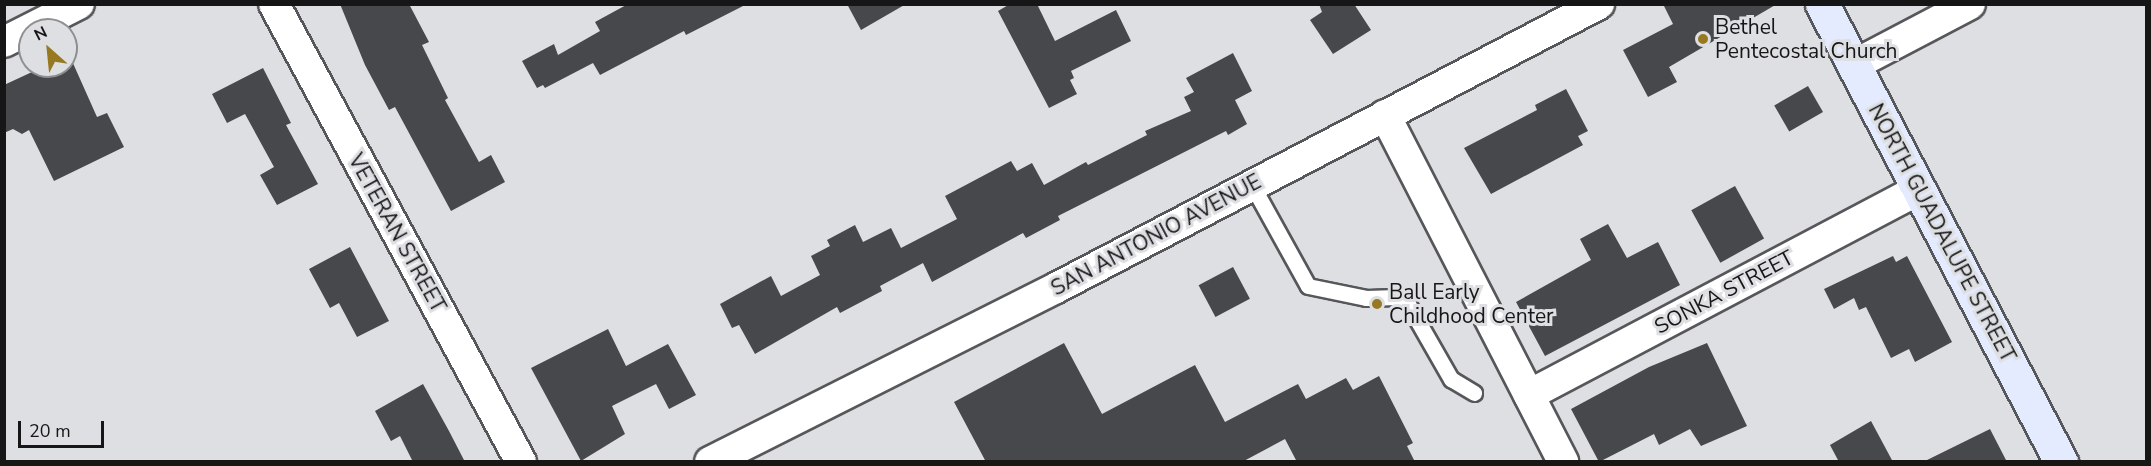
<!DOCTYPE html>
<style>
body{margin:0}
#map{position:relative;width:2151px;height:466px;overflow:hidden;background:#dedfe2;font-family:"Nunito Sans",sans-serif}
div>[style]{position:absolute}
.building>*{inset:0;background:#47484b;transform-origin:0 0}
.roads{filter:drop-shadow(2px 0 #56575a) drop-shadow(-2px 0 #56575a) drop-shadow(0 2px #56575a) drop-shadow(0 -2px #56575a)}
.lane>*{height:15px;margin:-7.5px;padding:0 7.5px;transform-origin:7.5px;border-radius:7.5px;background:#fff}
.street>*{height:30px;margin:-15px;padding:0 15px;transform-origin:15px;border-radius:15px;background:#fff}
.secondary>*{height:33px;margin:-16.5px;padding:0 16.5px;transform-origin:16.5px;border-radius:16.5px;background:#e4ebff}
.dots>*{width:16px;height:16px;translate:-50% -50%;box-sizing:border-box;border:3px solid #dedfe2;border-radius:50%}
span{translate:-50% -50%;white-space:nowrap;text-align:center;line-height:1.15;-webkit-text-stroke:6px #dedfe2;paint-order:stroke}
.poi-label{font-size:21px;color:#161617}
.left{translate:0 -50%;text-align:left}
.street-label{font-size:21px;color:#161617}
.frame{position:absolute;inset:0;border:6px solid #161617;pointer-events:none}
.north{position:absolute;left:18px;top:18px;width:60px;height:60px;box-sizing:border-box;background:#dedfe2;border:2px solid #8e8f91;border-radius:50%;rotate:333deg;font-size:16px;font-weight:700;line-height:24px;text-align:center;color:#161617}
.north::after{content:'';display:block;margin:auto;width:21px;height:27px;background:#967921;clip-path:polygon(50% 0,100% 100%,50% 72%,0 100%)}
.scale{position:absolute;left:18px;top:421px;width:86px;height:27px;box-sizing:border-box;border:3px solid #161617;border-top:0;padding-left:8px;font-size:18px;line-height:21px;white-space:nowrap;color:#161617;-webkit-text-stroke:4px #dedfe2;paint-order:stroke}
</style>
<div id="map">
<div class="building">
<i style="clip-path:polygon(340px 4px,409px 4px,429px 42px,422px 45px,448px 98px,445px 100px,479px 162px,491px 155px,505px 182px,451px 211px,395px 107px,389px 110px,365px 65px)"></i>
<i style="clip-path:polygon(628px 4px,747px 4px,686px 35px,684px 31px,600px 75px,593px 63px,545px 88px,543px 85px,537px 88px,522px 61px,554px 44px,558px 55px,600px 31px,595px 22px)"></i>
<i style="clip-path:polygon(847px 4px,906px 4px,861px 30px)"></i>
<i style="clip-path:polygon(1010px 4px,1037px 4px,1055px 41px,1116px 10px,1131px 41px,1071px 71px,1074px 78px,1070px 80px,1077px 94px,1049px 108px,998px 11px)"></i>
<i style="clip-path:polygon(1319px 4px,1354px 4px,1371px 30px,1333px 54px,1310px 20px,1322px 12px)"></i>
<i style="clip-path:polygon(1663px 4px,1777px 4px,1669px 67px,1677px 82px,1648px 97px,1623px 50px,1673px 24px)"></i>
<i style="clip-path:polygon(1233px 53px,1252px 91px,1235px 100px,1247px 124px,1228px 135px,1226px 131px,1058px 216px,1060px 220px,1026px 238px,1023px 233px,932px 282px,923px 263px,880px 286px,882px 291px,840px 313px,837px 307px,755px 354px,739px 325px,732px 328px,720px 304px,771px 276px,781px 296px,820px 275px,811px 256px,830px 246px,827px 240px,855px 225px,863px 242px,891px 228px,901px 248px,957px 219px,945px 196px,1011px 161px,1017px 171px,1032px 163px,1044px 185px,1086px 162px,1088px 165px,1147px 135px,1145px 131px,1191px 111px,1184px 97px,1194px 92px,1186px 78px)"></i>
<i style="clip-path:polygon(72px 61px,97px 117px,107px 113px,124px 147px,54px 181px,29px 130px,22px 134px,13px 129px,4px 133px,4px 85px,45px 66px,66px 66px)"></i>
<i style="clip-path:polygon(263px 68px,291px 123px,286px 125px,318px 184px,277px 205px,260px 175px,274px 167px,245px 114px,227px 123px,212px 94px)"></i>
<i style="left:1808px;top:86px;width:30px;height:39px;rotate:60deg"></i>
<i style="clip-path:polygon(1566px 89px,1588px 131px,1578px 136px,1583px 145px,1491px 194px,1464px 148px,1537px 110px,1535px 105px)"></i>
<i style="left:1735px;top:186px;width:60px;height:50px;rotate:61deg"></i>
<i style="clip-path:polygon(1608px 224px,1627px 258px,1658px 242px,1680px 285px,1545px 356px,1516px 302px,1591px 260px,1580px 239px)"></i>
<i style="clip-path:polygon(350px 247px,389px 321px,357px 337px,339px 303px,330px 308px,309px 269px)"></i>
<i style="clip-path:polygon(1893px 256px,1896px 262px,1907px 256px,1952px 342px,1915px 362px,1909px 349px,1891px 358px,1866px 307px,1859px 310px,1854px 298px,1834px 309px,1824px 289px)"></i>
<i style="left:1233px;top:267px;width:36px;height:39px;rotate:62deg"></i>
<i style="clip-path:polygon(608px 329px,626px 366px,668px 344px,696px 395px,669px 409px,656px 384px,612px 406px,625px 434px,581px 461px,531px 368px)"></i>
<i style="clip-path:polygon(1064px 343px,1102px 414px,1195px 365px,1225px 422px,1298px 384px,1306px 399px,1346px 378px,1353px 390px,1379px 376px,1413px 443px,1407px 446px,1415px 462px,1297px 462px,1285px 439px,1242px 462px,986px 462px,954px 402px)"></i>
<i style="clip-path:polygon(1707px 343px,1747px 426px,1701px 446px,1690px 429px,1659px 445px,1654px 434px,1599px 462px,1571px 409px,1649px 367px)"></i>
<i style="clip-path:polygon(423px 384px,449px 431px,465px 462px,413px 462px,400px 436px,391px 441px,375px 411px)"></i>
<i style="clip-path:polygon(1871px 421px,1893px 462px,1839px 462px,1830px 445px)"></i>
<i style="clip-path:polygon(1990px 429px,2007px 462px,1923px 462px)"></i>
</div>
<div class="roads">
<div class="lane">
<i style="left:1252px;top:185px;width:115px;rotate:61deg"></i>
<i style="left:1308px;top:286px;width:59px;rotate:11.7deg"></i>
<i style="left:1366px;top:298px;width:38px;rotate:-2deg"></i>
<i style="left:1404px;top:297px;width:95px;rotate:60.2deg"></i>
<i style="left:1451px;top:379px;width:27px;rotate:31deg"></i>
</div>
<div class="street">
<i style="left:274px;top:4px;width:520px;rotate:61.66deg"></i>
<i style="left:4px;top:42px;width:84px;rotate:-26.9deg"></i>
<i style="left:1854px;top:65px;width:131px;rotate:-27.7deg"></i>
<i style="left:1385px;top:115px;width:390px;rotate:62.8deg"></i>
<i style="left:1529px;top:395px;width:442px;rotate:-27.8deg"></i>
<i style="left:710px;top:462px;width:387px;rotate:-26.7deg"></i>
<i style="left:1056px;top:288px;width:613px;rotate:-27.61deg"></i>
</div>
<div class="secondary">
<i style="left:1822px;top:4px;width:517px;rotate:62.44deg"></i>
</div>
</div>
<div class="dots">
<i style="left:1703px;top:39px;background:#967921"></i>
<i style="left:1377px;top:304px;background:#967921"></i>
</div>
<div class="poi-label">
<span class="left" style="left:1715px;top:39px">Bethel<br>Pentecostal Church</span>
<span class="left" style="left:1389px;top:304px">Ball Early<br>Childhood Center</span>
</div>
<div class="street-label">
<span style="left:397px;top:233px;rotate:61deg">VETERAN STREET</span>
<span style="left:1942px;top:233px;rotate:62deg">NORTH GUADALUPE STREET</span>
<span style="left:1156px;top:235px;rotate:-28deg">SAN ANTONIO AVENUE</span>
<span style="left:1724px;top:292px;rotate:-28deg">SONKA STREET</span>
</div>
<div class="frame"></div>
<div class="north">N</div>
<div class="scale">20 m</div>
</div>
